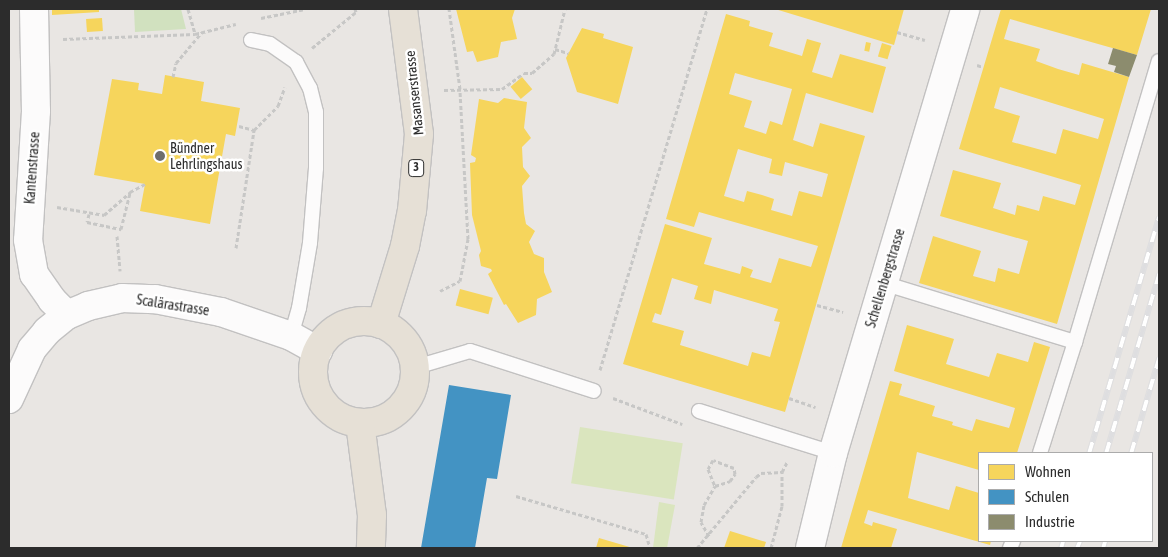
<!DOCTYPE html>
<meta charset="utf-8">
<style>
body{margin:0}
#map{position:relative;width:1168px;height:557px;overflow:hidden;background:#e9e6e3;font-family:"Asap Condensed",sans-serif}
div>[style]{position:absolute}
.green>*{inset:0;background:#d1e1bf}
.pitch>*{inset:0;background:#dae5be;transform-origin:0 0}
.homes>*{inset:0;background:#f6d55c;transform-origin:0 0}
.schools>*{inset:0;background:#4393c3}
.industry>*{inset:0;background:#8c8c6e}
.path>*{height:3px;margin-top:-1.5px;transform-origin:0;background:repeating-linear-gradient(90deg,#c7c7c6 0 4px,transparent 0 6.5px)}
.roads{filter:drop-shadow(1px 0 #c2c1c1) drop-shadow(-1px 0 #c2c1c1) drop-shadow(0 1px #c2c1c1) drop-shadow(0 -1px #c2c1c1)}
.service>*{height:14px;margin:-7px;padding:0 7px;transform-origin:7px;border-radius:7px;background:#fcfbfb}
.minor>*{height:28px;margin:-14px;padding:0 14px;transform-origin:14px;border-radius:14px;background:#fcfbfb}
.primary>*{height:28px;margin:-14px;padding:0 14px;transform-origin:14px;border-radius:14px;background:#e6e0d6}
.primary>.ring{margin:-14px;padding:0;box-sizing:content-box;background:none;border:28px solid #e6e0d6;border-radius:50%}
.rail>*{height:5.5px;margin-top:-2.75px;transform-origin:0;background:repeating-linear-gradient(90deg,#fff 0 11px,#dedee0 0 22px);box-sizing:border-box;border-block:1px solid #dedee0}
.dots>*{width:14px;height:14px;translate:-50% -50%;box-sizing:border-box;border:2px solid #fff;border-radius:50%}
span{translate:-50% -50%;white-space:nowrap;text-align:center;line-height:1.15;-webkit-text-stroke:5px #fff;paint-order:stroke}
.shield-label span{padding:1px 4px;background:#fff;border:1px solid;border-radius:4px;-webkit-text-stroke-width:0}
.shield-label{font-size:12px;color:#2c2c2c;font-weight:700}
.street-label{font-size:14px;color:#2c2c2c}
.poi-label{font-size:14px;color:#2c2c2c}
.left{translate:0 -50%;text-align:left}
.frame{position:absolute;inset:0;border:10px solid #2c2c2c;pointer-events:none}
.legend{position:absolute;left:978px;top:452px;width:175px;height:90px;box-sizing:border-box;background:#fff;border:1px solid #ababab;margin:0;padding:6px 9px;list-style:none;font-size:15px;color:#2c2c2c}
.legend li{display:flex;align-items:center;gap:10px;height:25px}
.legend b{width:25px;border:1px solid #ababab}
</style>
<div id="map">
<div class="green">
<i style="clip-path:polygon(134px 9px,181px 9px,186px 29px,135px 32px)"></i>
</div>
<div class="pitch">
<i style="left:580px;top:427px;width:104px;height:57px;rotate:9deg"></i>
<i style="clip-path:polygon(659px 502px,675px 505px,667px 548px,653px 548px)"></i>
</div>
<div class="homes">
<i style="clip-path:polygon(52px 9px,99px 9px,99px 12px,52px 15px)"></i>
<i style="clip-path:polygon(456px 9px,515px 9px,512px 18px,517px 39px,501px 42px,498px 57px,477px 62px,473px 51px,467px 52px)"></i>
<i style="clip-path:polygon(775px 9px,904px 9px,894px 45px)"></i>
<i style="clip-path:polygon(evenodd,1001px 9px,1151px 9px,1137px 55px,1010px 19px,1004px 39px,1040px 49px,1036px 61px,1058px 69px,1079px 75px,1082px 63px,1129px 77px,1057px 324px,919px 283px,933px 236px,981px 251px,973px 276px,995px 282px,998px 268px,1019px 274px,1028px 241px,940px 216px,953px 170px,1001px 183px,993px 208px,1015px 215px,1017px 205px,1039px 211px,1043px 196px,1075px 205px,1081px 185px,959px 149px,1001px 9px,1000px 87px,1104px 119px,1098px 139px,1063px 129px,1056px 154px,1012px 142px,1020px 116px,994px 108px,1000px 87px)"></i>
<i style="clip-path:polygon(evenodd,726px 14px,750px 21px,749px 26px,773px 33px,769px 46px,802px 56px,807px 39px,821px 43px,812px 72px,832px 78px,840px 54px,886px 67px,873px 113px,806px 93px,793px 140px,813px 147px,820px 123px,865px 136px,785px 412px,623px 364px,665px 224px,712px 238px,704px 264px,740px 274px,742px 266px,753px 270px,750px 277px,771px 283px,779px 258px,811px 267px,818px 246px,699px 212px,694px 227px,666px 219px,726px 14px,735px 73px,792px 89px,782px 125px,770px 121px,766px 134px,744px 127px,752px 101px,729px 94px,735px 73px,726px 14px,738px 149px,772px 159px,769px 173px,782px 176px,785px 162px,828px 174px,822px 197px,799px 191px,792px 216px,771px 210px,774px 199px,762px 195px,747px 191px,744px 202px,724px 196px,738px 149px,726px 14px,672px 278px,698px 286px,694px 299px,711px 304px,714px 290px,778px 309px,774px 321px,780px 322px,770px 357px,752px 352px,748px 366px,680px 345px,684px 331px,652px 322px,655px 313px,661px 315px,672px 278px)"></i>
<i style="left:102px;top:18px;width:13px;height:16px;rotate:86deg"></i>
<i style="clip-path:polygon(582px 28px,604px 34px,603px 38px,633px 47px,618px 104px,577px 92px,566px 58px)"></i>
<i style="left:866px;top:42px;width:5px;height:9px;rotate:11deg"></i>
<i style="left:882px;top:43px;width:10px;height:14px;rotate:17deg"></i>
<i style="clip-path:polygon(165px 75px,204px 82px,201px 101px,240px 108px,235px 136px,226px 134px,210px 224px,140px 211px,145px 184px,94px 175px,112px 79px,139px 83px,138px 90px,162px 94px)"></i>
<i style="left:522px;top:77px;width:16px;height:15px;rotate:50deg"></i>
<i style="clip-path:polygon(504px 98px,527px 102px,524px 128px,531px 138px,522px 147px,523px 167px,530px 176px,522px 186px,524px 213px,526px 224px,535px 231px,529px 242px,534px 254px,544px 258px,544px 272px,552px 292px,537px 299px,536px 315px,518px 323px,506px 304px,504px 305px,488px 274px,492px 271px,491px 269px,481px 266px,479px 255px,481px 251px,472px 215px,470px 163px,475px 162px,476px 158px,471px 155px,479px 99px,498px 103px)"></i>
<i style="left:460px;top:289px;width:34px;height:17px;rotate:15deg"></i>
<i style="clip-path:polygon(907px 325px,954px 339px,946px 364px,989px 377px,997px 353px,1028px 362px,1034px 342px,1050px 347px,1017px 453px,979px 453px,979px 470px,917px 452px,908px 498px,949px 510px,956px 486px,979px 493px,979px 541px,991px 541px,990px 545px,868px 510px,864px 523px,872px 526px,873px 522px,897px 529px,891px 548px,841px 548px,890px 381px,902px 384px,899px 395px,935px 406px,932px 416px,953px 422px,952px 425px,972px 431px,976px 419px,1009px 428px,1011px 422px,1015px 408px,894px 371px)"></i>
<i style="clip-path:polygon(730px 531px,766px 542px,764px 548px,724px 548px)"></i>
<i style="clip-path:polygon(599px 538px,633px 548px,596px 548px)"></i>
</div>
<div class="schools">
<i style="clip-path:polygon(449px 385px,511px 395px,497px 479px,487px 478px,475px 548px,421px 548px)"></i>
</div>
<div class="industry">
<i style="clip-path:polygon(1113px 48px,1137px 55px,1129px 77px,1114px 72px,1116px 66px,1108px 64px)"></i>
</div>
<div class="path">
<i style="left:188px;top:9px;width:26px;rotate:74deg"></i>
<i style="left:261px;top:18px;width:45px;rotate:-11.6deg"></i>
<i style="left:897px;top:32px;width:29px;rotate:16deg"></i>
<i style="left:63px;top:39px;width:132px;rotate:-2.2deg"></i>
<i style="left:195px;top:34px;width:42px;rotate:-13.7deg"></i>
<i style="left:312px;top:48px;width:57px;rotate:-39.3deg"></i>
<i style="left:356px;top:12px;width:3px;rotate:-108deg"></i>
<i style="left:555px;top:49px;width:14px;rotate:17deg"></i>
<i style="left:977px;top:65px;width:6px;rotate:18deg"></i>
<i style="left:173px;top:77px;width:14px;rotate:-78deg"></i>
<i style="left:176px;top:63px;width:40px;rotate:-50deg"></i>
<i style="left:444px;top:90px;width:58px;rotate:-1deg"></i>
<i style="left:502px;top:89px;width:27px;rotate:-36deg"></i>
<i style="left:524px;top:73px;width:8px"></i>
<i style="left:532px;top:73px;width:29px;rotate:-41deg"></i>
<i style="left:554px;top:54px;width:46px;rotate:-76.3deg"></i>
<i style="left:239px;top:126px;width:16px;rotate:15deg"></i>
<i style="left:57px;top:207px;width:48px;rotate:9.7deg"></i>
<i style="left:104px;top:215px;width:35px;rotate:-41deg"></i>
<i style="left:130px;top:192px;width:17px;rotate:-28deg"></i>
<i style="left:89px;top:214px;width:8px;rotate:104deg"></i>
<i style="left:87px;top:222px;width:35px;rotate:12deg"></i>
<i style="left:121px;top:229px;width:38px;rotate:-76deg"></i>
<i style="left:117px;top:236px;width:35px;rotate:85deg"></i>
<i style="left:236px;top:248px;width:119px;rotate:-81.3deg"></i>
<i style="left:254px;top:130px;width:34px;rotate:-45deg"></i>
<i style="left:278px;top:106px;width:20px;rotate:-70deg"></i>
<i style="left:440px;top:291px;width:22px;rotate:-27deg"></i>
<i style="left:460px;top:281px;width:43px;rotate:-79.2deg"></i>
<i style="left:468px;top:239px;width:150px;rotate:-93.1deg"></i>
<i style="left:460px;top:89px;width:81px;rotate:-97.8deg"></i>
<i style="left:817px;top:305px;width:27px;rotate:15deg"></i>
<i style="left:600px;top:370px;width:377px;rotate:-73.5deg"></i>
<i style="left:613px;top:398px;width:74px;rotate:20.6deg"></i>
<i style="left:789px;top:398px;width:28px;rotate:19deg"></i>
<i style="left:516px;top:496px;width:135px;rotate:16.3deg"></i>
<i style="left:646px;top:534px;width:15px;rotate:74deg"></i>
<i style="left:709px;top:536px;width:16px;rotate:-120deg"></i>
<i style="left:701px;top:522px;width:17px;rotate:-80deg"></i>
<i style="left:704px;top:505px;width:22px;rotate:-60deg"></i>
<i style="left:715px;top:486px;width:16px;rotate:-18deg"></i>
<i style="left:730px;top:481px;width:9px;rotate:-54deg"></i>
<i style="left:735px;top:474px;width:6px;rotate:-99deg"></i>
<i style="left:734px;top:468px;width:22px;rotate:-159deg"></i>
<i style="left:713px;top:460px;width:10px;rotate:119deg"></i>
<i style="left:708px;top:469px;width:18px;rotate:68deg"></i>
<i style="left:697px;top:548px;width:92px;rotate:-50.3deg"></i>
<i style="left:756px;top:477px;width:6px;rotate:-39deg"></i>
<i style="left:761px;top:473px;width:21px;rotate:-3deg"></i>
<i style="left:782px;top:472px;width:11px;rotate:-63deg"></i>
<i style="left:771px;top:548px;width:43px;rotate:-75.3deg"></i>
<i style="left:782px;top:506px;width:34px;rotate:-90deg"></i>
</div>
<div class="roads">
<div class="service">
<i style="left:251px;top:40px;width:19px;rotate:12deg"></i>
<i style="left:270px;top:44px;width:32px;rotate:35deg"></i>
<i style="left:296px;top:62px;width:30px;rotate:62deg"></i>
<i style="left:310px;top:88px;width:25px;rotate:76deg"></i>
<i style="left:316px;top:112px;width:56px;rotate:90deg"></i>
<i style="left:316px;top:168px;width:75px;rotate:94.6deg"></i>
<i style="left:310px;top:243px;width:66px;rotate:99.6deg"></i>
<i style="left:299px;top:308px;width:29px;rotate:106deg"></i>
<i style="left:883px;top:283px;width:201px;rotate:17.1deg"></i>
<i style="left:1075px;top:342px;width:293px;rotate:-73.4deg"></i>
<i style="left:416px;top:367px;width:56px;rotate:-16.5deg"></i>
<i style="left:470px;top:351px;width:130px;rotate:17.9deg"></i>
<i style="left:699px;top:411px;width:140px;rotate:17.4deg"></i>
<i style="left:1040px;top:453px;width:116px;rotate:-72.5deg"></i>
<i style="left:1010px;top:548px;width:8px;rotate:-67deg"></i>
</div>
<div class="minor">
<i style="left:34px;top:9px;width:102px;rotate:88.9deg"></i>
<i style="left:36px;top:111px;width:129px;rotate:93.5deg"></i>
<i style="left:28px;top:240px;width:35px;rotate:80deg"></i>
<i style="left:34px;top:274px;width:32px;rotate:55deg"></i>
<i style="left:52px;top:300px;width:21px;rotate:45deg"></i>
<i style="left:9px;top:399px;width:55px;rotate:-65.3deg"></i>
<i style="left:32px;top:349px;width:23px;rotate:-50deg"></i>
<i style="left:47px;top:331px;width:26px;rotate:-39deg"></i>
<i style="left:67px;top:315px;width:23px;rotate:-23deg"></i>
<i style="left:88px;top:306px;width:35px;rotate:-13deg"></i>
<i style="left:122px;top:298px;width:33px;rotate:2deg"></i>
<i style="left:155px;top:299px;width:67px;rotate:11.1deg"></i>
<i style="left:221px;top:312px;width:74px;rotate:18.9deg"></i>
<i style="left:291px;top:336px;width:31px;rotate:29deg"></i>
<i style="left:810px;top:548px;width:98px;rotate:-76.4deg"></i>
<i style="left:833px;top:453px;width:463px;rotate:-73.4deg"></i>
</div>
<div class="primary">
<i class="ring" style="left:313px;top:321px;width:74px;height:74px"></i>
<i style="left:381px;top:324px;width:82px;rotate:-72.9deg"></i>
<i style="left:405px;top:246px;width:36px;rotate:-79deg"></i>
<i style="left:412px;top:211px;width:77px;rotate:-84.8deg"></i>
<i style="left:419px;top:134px;width:126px;rotate:-97.3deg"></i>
<i style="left:360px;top:423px;width:93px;rotate:82.6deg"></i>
<i style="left:372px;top:515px;width:33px;rotate:92deg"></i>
</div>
</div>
<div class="rail">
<i style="left:1089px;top:453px;width:246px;rotate:-73.5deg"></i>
<i style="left:1106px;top:453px;width:187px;rotate:-73.5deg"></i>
<i style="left:1131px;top:453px;width:99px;rotate:-73.6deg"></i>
<i style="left:1061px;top:548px;width:7px;rotate:-74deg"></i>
<i style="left:1077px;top:548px;width:8px;rotate:-67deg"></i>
<i style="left:1103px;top:548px;width:7px;rotate:-74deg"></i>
</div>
<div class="dots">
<i style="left:160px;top:156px;background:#6e6d6c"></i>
</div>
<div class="shield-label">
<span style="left:416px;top:168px">3</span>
</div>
<div class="street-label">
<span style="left:414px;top:93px;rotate:-96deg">Masanserstrasse</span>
<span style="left:32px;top:168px;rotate:-86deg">Kantenstrasse</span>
<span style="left:885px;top:278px;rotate:-73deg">Schellenbergstrasse</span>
<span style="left:173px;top:305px;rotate:9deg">Scalärastrasse</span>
</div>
<div class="poi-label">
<span class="left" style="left:170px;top:156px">Bündner<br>Lehrlingshaus</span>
</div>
<div class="frame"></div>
<ul class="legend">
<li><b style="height:14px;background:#f6d55c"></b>Wohnen</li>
<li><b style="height:14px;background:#4393c3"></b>Schulen</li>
<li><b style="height:14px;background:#8c8c6e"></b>Industrie</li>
</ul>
</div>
